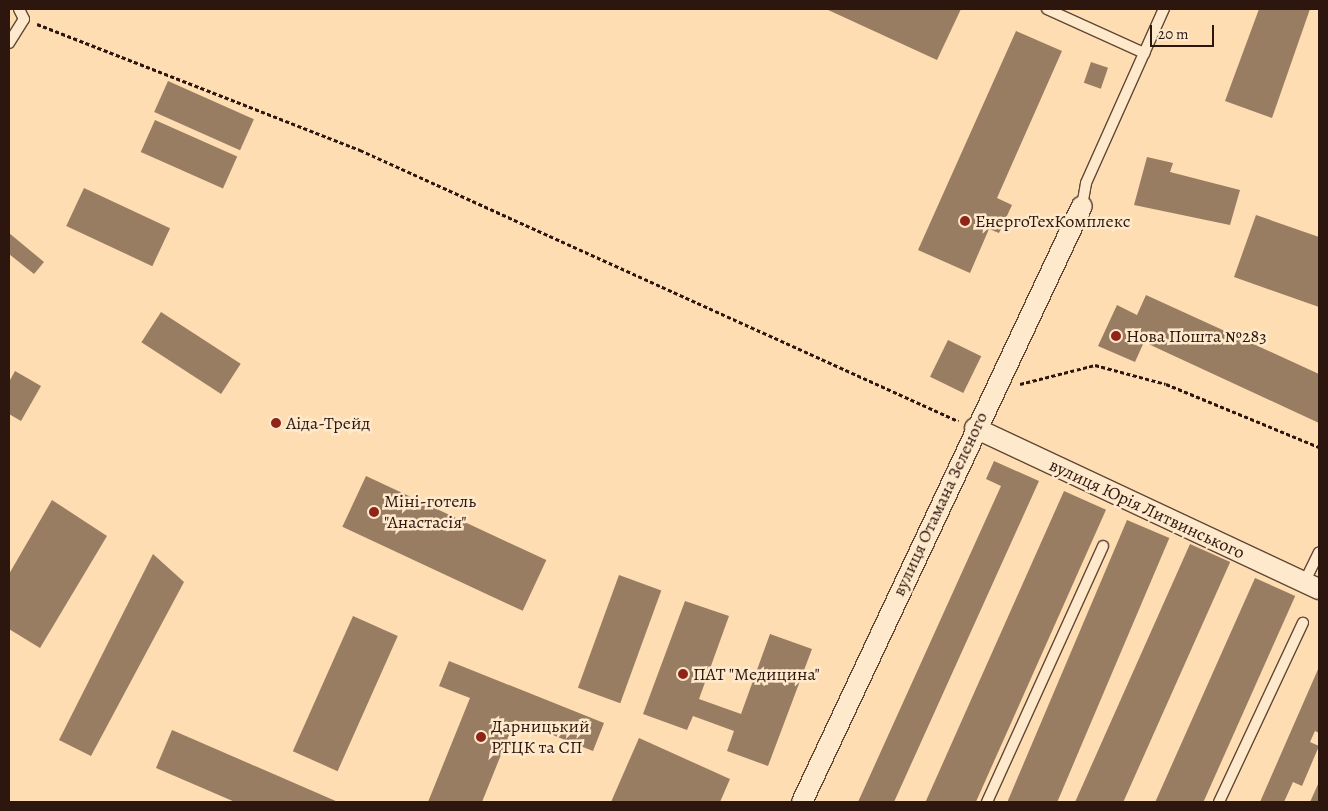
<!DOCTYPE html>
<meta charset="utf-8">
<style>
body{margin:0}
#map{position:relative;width:1328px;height:811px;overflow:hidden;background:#fdddb1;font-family:Alegreya,serif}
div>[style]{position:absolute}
.building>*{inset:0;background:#997d62;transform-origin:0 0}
.path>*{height:3px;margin-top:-1.5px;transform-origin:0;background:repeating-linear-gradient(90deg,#2d160d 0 4px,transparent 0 6.5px)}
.roads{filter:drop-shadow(1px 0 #614836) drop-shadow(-1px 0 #614836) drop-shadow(0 1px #614836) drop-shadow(0 -1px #614836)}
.lane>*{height:10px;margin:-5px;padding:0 5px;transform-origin:5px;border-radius:5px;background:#fee9cc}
.street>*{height:20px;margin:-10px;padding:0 10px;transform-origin:10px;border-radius:10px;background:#fee9cc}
.dots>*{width:14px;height:14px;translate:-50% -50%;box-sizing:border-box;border:2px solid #fee9cc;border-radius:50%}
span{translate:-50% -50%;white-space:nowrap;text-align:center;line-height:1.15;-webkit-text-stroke:5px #fee9cc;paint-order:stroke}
.poi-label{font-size:18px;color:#2d160d}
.left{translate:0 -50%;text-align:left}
.street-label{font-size:18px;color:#2d160d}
.frame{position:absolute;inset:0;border:10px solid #2d160d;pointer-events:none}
.scale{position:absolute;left:1150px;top:25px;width:64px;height:22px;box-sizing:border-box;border:2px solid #2d160d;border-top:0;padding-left:6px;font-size:15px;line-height:18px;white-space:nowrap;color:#2d160d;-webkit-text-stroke:4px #fee9cc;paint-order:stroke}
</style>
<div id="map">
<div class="building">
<i style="clip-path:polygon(826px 9px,961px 9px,937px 60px)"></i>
<i style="clip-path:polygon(1259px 9px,1310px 9px,1272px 118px,1225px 101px)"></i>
<i style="clip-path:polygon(1016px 31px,1062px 51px,997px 198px,1012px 205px,999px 233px,989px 229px,970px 273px,918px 250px)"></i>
<i style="left:1091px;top:62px;width:18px;height:22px;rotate:19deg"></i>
<i style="left:168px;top:81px;width:94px;height:34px;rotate:24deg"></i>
<i style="left:155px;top:120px;width:90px;height:35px;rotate:24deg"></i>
<i style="clip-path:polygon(1147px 157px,1173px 163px,1170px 172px,1240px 190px,1230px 225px,1134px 205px)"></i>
<i style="left:84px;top:188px;width:95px;height:42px;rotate:25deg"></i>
<i style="clip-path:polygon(1256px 215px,1319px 237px,1319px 307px,1234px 277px)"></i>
<i style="clip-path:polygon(9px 233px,44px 262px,34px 274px,9px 254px)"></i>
<i style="clip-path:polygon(1146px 295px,1319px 374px,1319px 423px,1144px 342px,1135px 362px,1098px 346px,1117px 305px,1137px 315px)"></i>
<i style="left:161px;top:312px;width:95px;height:36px;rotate:33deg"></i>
<i style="left:948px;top:340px;width:37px;height:41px;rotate:26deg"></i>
<i style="clip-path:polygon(15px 371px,41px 386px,21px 421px,9px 414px,9px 382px)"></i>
<i style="clip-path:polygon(994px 461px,1039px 481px,894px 802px,858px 802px,1001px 486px,986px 479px)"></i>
<i style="left:366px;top:476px;width:199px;height:56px;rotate:25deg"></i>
<i style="left:1064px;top:491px;width:46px;height:340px;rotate:24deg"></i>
<i style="clip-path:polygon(52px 500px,107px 536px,40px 648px,9px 629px,9px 574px)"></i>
<i style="left:1127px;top:520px;width:46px;height:309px;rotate:23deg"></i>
<i style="left:1190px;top:544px;width:44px;height:282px;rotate:24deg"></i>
<i style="clip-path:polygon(153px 554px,184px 582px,91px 756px,59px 740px)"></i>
<i style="left:619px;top:575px;width:45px;height:120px;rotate:20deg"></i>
<i style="left:1255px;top:578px;width:44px;height:245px;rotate:24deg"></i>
<i style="clip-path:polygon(685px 601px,729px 616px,699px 699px,741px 714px,770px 634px,812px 649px,768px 766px,727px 751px,734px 731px,693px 716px,687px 730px,643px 714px)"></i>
<i style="left:353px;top:616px;width:49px;height:148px;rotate:24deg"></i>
<i style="clip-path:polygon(449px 661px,604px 723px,593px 751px,515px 720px,482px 802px,428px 802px,470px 698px,439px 686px)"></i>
<i style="clip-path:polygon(1319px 667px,1319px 733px,1315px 731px,1310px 742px,1319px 746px,1302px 786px,1293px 782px,1284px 802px,1260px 802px)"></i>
<i style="clip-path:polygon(172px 730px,338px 802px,235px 802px,156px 768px)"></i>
<i style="clip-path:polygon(639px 738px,730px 779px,720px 802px,611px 802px)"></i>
<i style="clip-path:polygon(1319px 782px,1319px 802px,1310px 802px)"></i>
</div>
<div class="path">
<i style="left:37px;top:24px;width:347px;rotate:21.3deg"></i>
<i style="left:360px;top:150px;width:657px;rotate:24.38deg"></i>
<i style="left:1020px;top:384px;width:77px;rotate:-14.2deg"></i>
<i style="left:1095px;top:365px;width:73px;rotate:15deg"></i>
<i style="left:1166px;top:384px;width:165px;rotate:22.4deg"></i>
</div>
<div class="roads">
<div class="lane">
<i style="left:1047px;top:9px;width:107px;rotate:24.4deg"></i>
<i style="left:9px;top:43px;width:28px;rotate:-58deg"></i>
<i style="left:24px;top:19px;width:11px;rotate:-117deg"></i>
<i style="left:1082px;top:206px;width:23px;rotate:-80deg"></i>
<i style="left:1086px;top:183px;width:191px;rotate:-65.9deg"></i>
<i style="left:1304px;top:583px;width:34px;rotate:-64deg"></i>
<i style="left:987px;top:802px;width:281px;rotate:-65.6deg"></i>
<i style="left:1219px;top:802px;width:198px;rotate:-64.9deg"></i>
</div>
<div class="street">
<i style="left:975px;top:428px;width:380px;rotate:25.1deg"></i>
<i style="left:802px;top:802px;width:658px;rotate:-64.84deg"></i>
</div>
</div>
<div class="dots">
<i style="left:965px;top:221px;background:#8f2418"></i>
<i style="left:1116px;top:336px;background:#8f2418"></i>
<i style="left:276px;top:423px;background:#8f2418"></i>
<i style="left:374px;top:512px;background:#8f2418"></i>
<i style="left:683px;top:674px;background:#8f2418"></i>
<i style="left:481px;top:737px;background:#8f2418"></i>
</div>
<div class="poi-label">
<span class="left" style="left:975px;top:221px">ЕнергоТехКомплекс</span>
<span class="left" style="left:1126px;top:336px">Нова Пошта №283</span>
<span class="left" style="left:286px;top:423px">Аіда-Трейд</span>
<span class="left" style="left:384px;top:512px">Міні-готель<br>"Анастасія"</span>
<span class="left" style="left:693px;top:674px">ПАТ "Медицина"</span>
<span class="left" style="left:491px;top:737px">Дарницький<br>РТЦК та СП</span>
</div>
<div class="street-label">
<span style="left:940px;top:504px;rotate:-65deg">вулиця Отамана Зеленого</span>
<span style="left:1147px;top:509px;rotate:25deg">вулиця Юрія Литвинського</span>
</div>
<div class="frame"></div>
<div class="scale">20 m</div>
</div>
